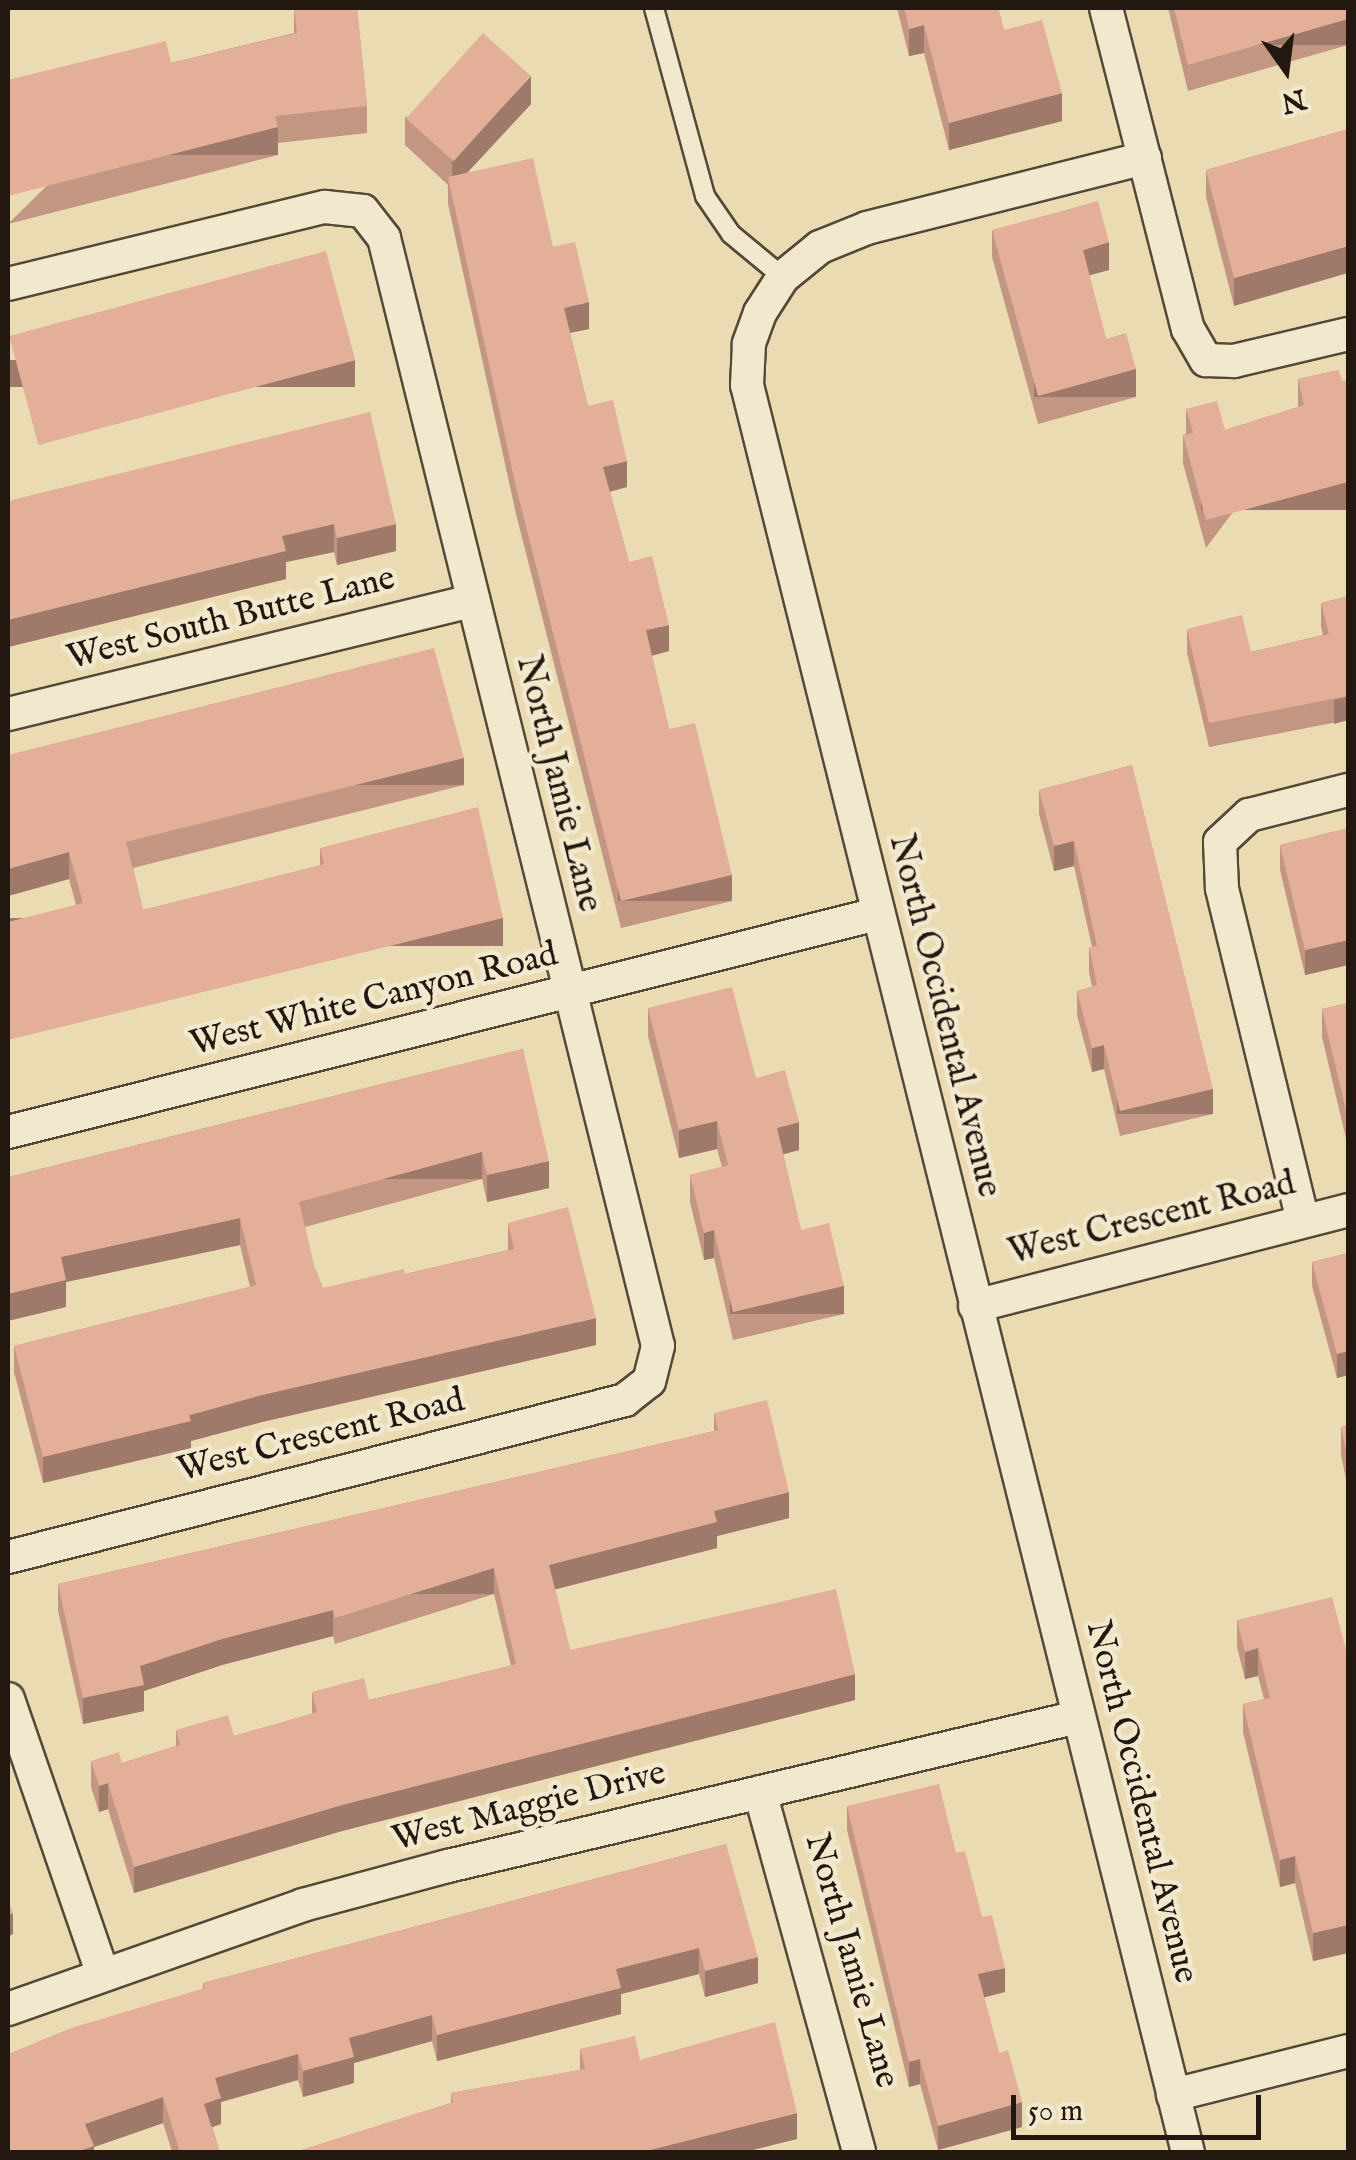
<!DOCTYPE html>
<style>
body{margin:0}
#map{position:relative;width:1356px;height:2160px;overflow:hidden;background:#ebdbb2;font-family:"IM FELL English",serif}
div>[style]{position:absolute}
.roads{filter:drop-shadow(2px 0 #544938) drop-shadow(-2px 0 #544938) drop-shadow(0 2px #544938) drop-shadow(0 -2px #544938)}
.lane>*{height:18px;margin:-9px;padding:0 9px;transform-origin:9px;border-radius:9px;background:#f2e8cd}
.street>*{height:32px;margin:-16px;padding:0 16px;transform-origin:16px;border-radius:16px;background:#f2e8cd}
.wall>*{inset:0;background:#c39683}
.shaded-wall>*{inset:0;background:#9f7a6a;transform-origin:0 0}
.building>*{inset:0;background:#e3af98;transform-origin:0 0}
span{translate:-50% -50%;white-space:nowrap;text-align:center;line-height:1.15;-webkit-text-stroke:9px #f2e8cd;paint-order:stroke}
.street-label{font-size:35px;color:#221810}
.frame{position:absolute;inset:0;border:10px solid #221810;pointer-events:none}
.north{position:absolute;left:1236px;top:20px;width:100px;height:100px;-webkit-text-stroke:8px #f2e8cd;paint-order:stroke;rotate:166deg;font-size:28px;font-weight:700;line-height:40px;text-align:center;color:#221810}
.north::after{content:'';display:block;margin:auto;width:35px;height:45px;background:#221810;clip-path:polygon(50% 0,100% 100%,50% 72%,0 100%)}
.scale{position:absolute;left:1011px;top:2095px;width:250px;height:45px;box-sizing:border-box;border:5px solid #221810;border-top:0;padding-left:12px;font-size:30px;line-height:35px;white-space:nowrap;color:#221810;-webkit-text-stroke:8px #f2e8cd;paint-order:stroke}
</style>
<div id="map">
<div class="roads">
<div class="lane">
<i style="left:654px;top:8px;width:195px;rotate:74.8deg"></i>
<i style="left:705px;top:196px;width:46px;rotate:55.6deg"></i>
<i style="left:731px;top:234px;width:67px;rotate:39.6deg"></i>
</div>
<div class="street">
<i style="left:1106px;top:8px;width:331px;rotate:75.7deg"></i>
<i style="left:1188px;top:329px;width:36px;rotate:60deg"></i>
<i style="left:1206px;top:360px;width:28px;rotate:2deg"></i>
<i style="left:1234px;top:361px;width:117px;rotate:-13.3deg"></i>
<i style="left:1145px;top:158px;width:287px;rotate:165.9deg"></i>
<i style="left:867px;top:228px;width:51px;rotate:158deg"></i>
<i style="left:820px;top:247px;width:48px;rotate:141deg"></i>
<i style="left:783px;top:277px;width:43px;rotate:122.6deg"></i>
<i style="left:760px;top:313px;width:33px;rotate:110deg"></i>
<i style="left:749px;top:344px;width:41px;rotate:92.8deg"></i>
<i style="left:747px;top:385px;width:1821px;rotate:75.99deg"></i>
<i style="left:8px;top:284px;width:326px;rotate:-13.7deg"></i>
<i style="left:325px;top:207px;width:38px;rotate:6deg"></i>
<i style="left:363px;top:211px;width:34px;rotate:52deg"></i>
<i style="left:384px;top:238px;width:1141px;rotate:76.11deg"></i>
<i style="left:658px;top:1346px;width:36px;rotate:104deg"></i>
<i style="left:649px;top:1381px;width:31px;rotate:142deg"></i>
<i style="left:625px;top:1400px;width:637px;rotate:165.72deg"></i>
<i style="left:8px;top:714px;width:479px;rotate:-13.7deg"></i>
<i style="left:8px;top:1132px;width:896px;rotate:-14.08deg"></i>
<i style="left:1303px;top:1221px;width:343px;rotate:-103.7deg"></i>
<i style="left:1222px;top:888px;width:46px;rotate:-92.5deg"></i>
<i style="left:1220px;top:842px;width:40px;rotate:-43deg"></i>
<i style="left:1249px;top:815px;width:102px;rotate:-14.2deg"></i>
<i style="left:975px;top:1306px;width:385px;rotate:-14.4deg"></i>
<i style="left:8px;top:1699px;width:292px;rotate:71deg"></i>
<i style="left:760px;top:1792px;width:373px;rotate:74.6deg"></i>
<i style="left:8px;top:2009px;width:313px;rotate:-19.4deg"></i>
<i style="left:303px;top:1905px;width:150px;rotate:-15.1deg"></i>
<i style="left:448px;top:1866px;width:647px;rotate:-13.31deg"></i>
<i style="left:1173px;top:2095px;width:180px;rotate:-14.1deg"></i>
</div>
</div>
<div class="wall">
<i style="clip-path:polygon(294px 8px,357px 8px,367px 106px,367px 133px,278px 143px,278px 155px,8px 224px,171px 63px,294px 33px)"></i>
<i style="clip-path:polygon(897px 8px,998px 8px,1004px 30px,1062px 121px,949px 150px,924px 53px,909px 56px)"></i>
<i style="clip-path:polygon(1168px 8px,1348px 8px,1348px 45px,1188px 91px)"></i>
<i style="clip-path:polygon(531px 104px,467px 173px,553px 247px,589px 329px,570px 333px,588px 406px,627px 487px,610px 492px,629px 562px,669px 651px,652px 656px,669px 729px,732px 901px,621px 928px,516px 514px,448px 204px,448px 185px,405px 145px,405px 117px)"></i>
<i style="clip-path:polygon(1348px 129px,1234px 306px,1206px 197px,1206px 170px)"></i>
<i style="clip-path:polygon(992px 230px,1109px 270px,1089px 275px,1106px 339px,1136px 397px,1038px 424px,992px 257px)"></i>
<i style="clip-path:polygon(1339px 370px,1206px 548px,1183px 463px,1183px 435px,1186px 434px,1186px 409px,1225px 430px,1298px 407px,1298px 379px)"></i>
<i style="clip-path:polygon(370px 412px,396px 551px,337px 565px,334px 552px,286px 562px,286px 579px,8px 647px)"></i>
<i style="clip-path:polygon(1348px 596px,1348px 720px,1209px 747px,1187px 653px,1187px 629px,1251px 652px,1323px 635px,1321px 627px,1321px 603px)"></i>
<i style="clip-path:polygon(8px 755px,464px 785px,133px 868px,143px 910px,320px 866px,320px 848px,503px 946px,76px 905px,69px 879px,8px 896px)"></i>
<i style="clip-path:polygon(1132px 765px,1213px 1114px,1120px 1136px,1104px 1069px,1092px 1072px,1077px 1015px,1077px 991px,1092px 987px,1089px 972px,1089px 947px,1092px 947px,1074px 866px,1054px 871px,1039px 814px,1039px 790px)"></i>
<i style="clip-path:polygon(1348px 828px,1348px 965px,1305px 975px,1280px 870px,1280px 845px)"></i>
<i style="clip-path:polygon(1348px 1003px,1347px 1143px,1322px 1037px,1322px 1009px)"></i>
<i style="clip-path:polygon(648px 1008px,756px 1078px,799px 1150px,783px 1154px,801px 1230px,844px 1314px,733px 1340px,714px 1258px,704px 1260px,690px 1202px,690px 1175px,722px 1167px,717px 1149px,679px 1158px,648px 1036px)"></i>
<i style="clip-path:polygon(523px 1049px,549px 1188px,487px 1202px,482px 1179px,305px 1227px,314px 1266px,323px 1288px,405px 1274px,508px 1250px,508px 1223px,596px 1345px,262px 1422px,191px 1441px,191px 1448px,43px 1483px,14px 1372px,14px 1346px,250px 1287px,240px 1245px,66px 1282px,66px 1307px,8px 1177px)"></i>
<i style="clip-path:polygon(1348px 1253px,1348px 1375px,1337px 1378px,1312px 1286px,1312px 1262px)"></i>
<i style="clip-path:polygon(714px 1413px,789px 1518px,717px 1536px,717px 1548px,555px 1589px,570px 1650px,855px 1700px,342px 1831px,134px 1893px,108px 1809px,99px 1812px,91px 1787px,91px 1761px,122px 1763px,176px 1746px,176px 1730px,234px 1736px,312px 1714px,312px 1692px,369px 1700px,511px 1666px,494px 1594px,335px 1644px,333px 1636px,222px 1665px,144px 1691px,144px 1711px,83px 1724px,58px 1611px,58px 1584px,714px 1431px)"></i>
<i style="clip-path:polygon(1348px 1425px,1348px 1489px,1341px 1455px,1341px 1427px)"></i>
<i style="clip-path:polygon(1237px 1620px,1348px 1657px,1348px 1953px,1313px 1961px,1295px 1883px,1280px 1887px,1243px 1732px,1243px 1704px,1264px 1699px,1258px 1676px,1245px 1679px,1237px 1647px)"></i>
<i style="clip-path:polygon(847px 1806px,956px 1853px,982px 1917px,1005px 1992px,984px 1997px,999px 2053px,1022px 2127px,938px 2150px,920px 2084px,909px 2087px,847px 1830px)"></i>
<i style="clip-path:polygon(726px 1844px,758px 1983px,705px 1997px,699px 1974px,621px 1994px,621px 2014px,437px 2061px,432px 2041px,354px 2063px,354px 2083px,303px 2097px,298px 2080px,221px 2102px,221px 2124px,212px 2127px,220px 2152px,172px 2152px,163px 2123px,94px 2147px,94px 2152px,8px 2152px,203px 1988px,203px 1983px)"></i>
<i style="clip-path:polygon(580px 2049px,640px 2060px,797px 2139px,744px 2152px,295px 2152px,451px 2103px,451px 2093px,580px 2070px)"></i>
</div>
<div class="shaded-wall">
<i style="left:1348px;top:19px;width:26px;height:166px;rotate:90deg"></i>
<i style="clip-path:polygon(924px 25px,924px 53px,909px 56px,909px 29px)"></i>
<i style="clip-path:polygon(531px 76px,531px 104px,452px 189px,452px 161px)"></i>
<i style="clip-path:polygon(1062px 93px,1062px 121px,949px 150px,949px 123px)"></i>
<i style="left:278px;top:127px;width:28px;height:279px;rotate:90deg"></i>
<i style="clip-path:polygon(1109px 242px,1109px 270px,1083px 277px,1083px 250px)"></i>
<i style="clip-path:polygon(1348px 246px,1348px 273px,1234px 306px,1234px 278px)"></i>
<i style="clip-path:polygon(589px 302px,589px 329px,564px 334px,564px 308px)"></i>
<i style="left:355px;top:360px;width:27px;height:358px;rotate:90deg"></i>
<i style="left:1136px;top:369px;width:28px;height:102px;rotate:90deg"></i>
<i style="clip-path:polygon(627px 461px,627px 487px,603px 493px,603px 467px)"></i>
<i style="left:1348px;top:482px;width:28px;height:147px;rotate:90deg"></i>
<i style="clip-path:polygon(334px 524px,334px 552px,286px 562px,286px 579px,8px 647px,8px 620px,282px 536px)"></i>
<i style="clip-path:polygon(396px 524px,396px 551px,337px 565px,337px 538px)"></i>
<i style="clip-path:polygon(669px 625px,669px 651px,646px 657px,646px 630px)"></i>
<i style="clip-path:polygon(1348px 696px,1348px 720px,1334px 724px,1334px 700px)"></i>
<i style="left:464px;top:758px;width:27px;height:348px;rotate:90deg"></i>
<i style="clip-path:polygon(1074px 841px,1074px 866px,1054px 871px,1054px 846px)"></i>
<i style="clip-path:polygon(69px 852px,69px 879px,8px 896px,8px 869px)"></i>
<i style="left:732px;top:875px;width:26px;height:114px;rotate:90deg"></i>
<i style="left:503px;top:918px;width:28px;height:510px;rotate:90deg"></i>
<i style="clip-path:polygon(1348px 940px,1348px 965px,1305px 975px,1305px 950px)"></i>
<i style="clip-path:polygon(1104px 1045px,1104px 1069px,1092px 1072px,1092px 1048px)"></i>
<i style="left:1213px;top:1089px;width:25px;height:96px;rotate:90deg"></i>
<i style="left:1347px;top:1115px;width:1px;height:28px"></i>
<i style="clip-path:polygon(717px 1121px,717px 1149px,679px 1158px,679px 1130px)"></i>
<i style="clip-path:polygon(799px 1122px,799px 1150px,777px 1156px,777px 1128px)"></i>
<i style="left:482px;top:1152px;width:27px;height:190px;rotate:90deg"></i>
<i style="clip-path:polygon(549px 1161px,549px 1188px,487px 1202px,487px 1175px)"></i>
<i style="clip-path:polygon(240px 1218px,240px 1245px,66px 1282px,66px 1307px,8px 1321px,8px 1294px,61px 1257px)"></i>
<i style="clip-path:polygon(714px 1230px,714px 1258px,704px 1260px,704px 1233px)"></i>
<i style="left:844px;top:1286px;width:28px;height:114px;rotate:90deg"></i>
<i style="clip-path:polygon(596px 1318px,596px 1345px,262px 1422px,191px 1441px,191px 1448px,43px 1483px,43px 1457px,262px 1395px)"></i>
<i style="clip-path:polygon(1348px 1351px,1348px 1375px,1337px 1378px,1337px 1354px)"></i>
<i style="clip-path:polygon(789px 1492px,789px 1518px,717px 1536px,717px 1548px,549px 1591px,549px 1565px,714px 1511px)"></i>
<i style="left:494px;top:1568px;width:26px;height:167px;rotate:90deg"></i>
<i style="clip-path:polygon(333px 1610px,333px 1636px,222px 1665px,144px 1691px,144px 1711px,83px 1724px,83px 1698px,140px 1666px,222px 1639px)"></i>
<i style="clip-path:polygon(1258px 1648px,1258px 1676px,1245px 1679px,1245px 1652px)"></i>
<i style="clip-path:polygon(855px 1674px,855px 1700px,342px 1831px,134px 1893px,134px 1867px,342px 1805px)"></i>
<i style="clip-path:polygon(108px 1783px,108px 1809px,99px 1812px,99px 1786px)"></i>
<i style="clip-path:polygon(1295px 1856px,1295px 1883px,1280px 1887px,1280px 1860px)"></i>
<i style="clip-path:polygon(13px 1913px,13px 1934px,8px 1937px,8px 1915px)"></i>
<i style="clip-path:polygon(1348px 1925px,1348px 1953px,1313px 1961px,1313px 1933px)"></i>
<i style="clip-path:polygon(699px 1948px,699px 1974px,621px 1994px,621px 2014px,437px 2061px,437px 2035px,616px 1969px)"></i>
<i style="clip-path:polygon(758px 1957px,758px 1983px,705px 1997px,705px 1971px)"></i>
<i style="clip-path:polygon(1005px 1968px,1005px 1992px,978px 1999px,978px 1974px)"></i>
<i style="clip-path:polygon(432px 2015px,432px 2041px,354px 2063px,354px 2083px,303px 2097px,303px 2071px,349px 2038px)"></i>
<i style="clip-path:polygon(298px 2054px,298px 2080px,221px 2102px,221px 2124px,204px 2130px,204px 2104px,215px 2078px)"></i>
<i style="clip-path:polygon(920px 2059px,920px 2084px,909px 2087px,909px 2062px)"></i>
<i style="clip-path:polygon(163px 2097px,163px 2123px,94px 2147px,94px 2152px,76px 2152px,85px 2124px)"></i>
<i style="clip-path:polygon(1022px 2102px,1022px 2127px,938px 2150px,938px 2126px)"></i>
<i style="clip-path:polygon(797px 2113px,797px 2139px,744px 2152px,642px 2152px)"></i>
</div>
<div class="building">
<i style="clip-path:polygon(294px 8px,357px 8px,367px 106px,275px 116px,278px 127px,8px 196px,8px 80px,166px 41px,171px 63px,297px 33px)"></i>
<i style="clip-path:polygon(904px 8px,998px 8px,1004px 30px,1042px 20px,1062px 93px,949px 123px,924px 25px,909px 29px)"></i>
<i style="clip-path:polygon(1174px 8px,1348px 8px,1348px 19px,1188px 65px)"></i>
<i style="left:483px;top:33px;width:64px;height:115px;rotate:42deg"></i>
<i style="clip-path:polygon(1348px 129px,1348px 246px,1234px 278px,1206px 170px)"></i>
<i style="clip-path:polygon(533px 158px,553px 247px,575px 242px,589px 302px,564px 308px,588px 406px,613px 400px,627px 461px,603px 467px,629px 562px,652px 556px,669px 625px,646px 630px,669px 729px,695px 723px,732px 875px,621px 901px,516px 487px,448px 177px)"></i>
<i style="clip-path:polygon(1098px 201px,1109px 242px,1083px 250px,1106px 339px,1126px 333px,1136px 369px,1038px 396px,992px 230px)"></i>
<i style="left:326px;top:251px;width:113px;height:328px;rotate:75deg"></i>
<i style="clip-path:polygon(1339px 370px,1342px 381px,1348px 380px,1348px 482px,1206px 520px,1183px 435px,1193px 433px,1186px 409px,1217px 401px,1225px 430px,1304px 405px,1298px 379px)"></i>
<i style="clip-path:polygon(370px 412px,396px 524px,337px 538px,334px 524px,282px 536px,286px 551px,8px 620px,8px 501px)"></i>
<i style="clip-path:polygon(1348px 596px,1348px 696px,1209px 723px,1187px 629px,1242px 615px,1251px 652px,1329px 634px,1321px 603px)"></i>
<i style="clip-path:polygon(434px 648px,464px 758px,126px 842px,143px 910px,324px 864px,320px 848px,478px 807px,503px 918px,8px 1040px,8px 922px,83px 903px,69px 852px,8px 869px,8px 755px)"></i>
<i style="clip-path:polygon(1132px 765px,1213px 1089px,1120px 1111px,1104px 1045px,1092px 1048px,1077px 991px,1097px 985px,1089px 947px,1097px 946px,1074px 841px,1054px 846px,1039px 790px)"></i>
<i style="clip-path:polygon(1348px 828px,1348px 940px,1305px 950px,1280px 845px)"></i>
<i style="clip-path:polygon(732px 987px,756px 1078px,785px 1070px,799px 1122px,777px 1128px,801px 1230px,829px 1223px,844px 1286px,733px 1312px,714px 1230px,704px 1233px,690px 1175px,728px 1165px,717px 1121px,679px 1130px,648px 1008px)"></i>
<i style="clip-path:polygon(1348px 1003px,1348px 1115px,1347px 1115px,1322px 1009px)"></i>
<i style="clip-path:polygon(523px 1049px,549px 1161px,487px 1175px,482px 1152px,299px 1202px,314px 1266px,323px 1288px,404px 1269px,405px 1274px,514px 1249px,508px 1223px,568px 1207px,596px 1318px,262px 1395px,189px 1415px,191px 1421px,43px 1457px,14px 1346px,256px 1285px,240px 1218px,61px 1257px,66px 1280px,8px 1294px,8px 1177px)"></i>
<i style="clip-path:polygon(1348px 1253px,1348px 1351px,1337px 1354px,1312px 1262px)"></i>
<i style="clip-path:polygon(767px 1400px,789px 1492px,714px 1511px,717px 1522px,549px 1565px,570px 1650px,836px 1589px,855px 1674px,342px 1805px,134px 1867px,108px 1783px,99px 1786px,91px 1761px,119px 1752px,122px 1763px,180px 1745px,176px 1730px,228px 1715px,234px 1736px,317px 1712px,312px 1692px,364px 1678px,369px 1700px,516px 1664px,494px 1568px,335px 1618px,333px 1610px,222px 1639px,140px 1666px,144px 1685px,83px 1698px,58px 1584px,718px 1430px,714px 1413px)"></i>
<i style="clip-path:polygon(1348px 1425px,1348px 1461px,1341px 1427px)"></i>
<i style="clip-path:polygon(1332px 1597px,1348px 1657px,1348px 1925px,1313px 1933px,1295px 1856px,1280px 1860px,1243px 1704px,1270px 1698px,1258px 1648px,1245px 1652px,1237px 1620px)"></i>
<i style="clip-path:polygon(939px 1784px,956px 1853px,965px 1851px,982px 1917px,992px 1915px,1005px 1968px,978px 1974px,999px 2053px,1008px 2050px,1022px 2102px,938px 2126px,920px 2059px,909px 2062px,847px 1806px)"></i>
<i style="clip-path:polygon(726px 1844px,758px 1957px,705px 1971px,699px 1948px,616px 1969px,621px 1988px,437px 2035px,432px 2015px,349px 2038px,354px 2057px,303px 2071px,298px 2054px,215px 2078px,221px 2098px,204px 2104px,220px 2152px,180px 2152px,163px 2097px,85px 2124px,94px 2146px,76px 2152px,8px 2152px,8px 2054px,71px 2028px,205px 1988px,203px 1983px)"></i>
<i style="clip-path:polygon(8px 1899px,13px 1913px,8px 1915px)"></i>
<i style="clip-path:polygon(775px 2022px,797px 2113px,642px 2152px,295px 2152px,453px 2102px,451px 2093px,585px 2069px,580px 2049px,635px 2036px,640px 2060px)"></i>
</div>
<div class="street-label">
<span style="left:231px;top:619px;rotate:-14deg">West South Butte Lane</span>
<span style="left:558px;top:784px;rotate:76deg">North Jamie Lane</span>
<span style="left:374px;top:1000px;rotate:-14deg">West White Canyon Road</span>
<span style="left:944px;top:1016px;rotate:76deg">North Occidental Avenue</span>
<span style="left:1152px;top:1219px;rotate:-14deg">West Crescent Road</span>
<span style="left:321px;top:1436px;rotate:-14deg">West Crescent Road</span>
<span style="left:1141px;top:1802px;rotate:76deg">North Occidental Avenue</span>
<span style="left:529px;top:1807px;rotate:-14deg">West Maggie Drive</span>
<span style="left:851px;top:1961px;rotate:74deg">North Jamie Lane</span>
</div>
<div class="frame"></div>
<div class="north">N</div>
<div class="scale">50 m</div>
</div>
